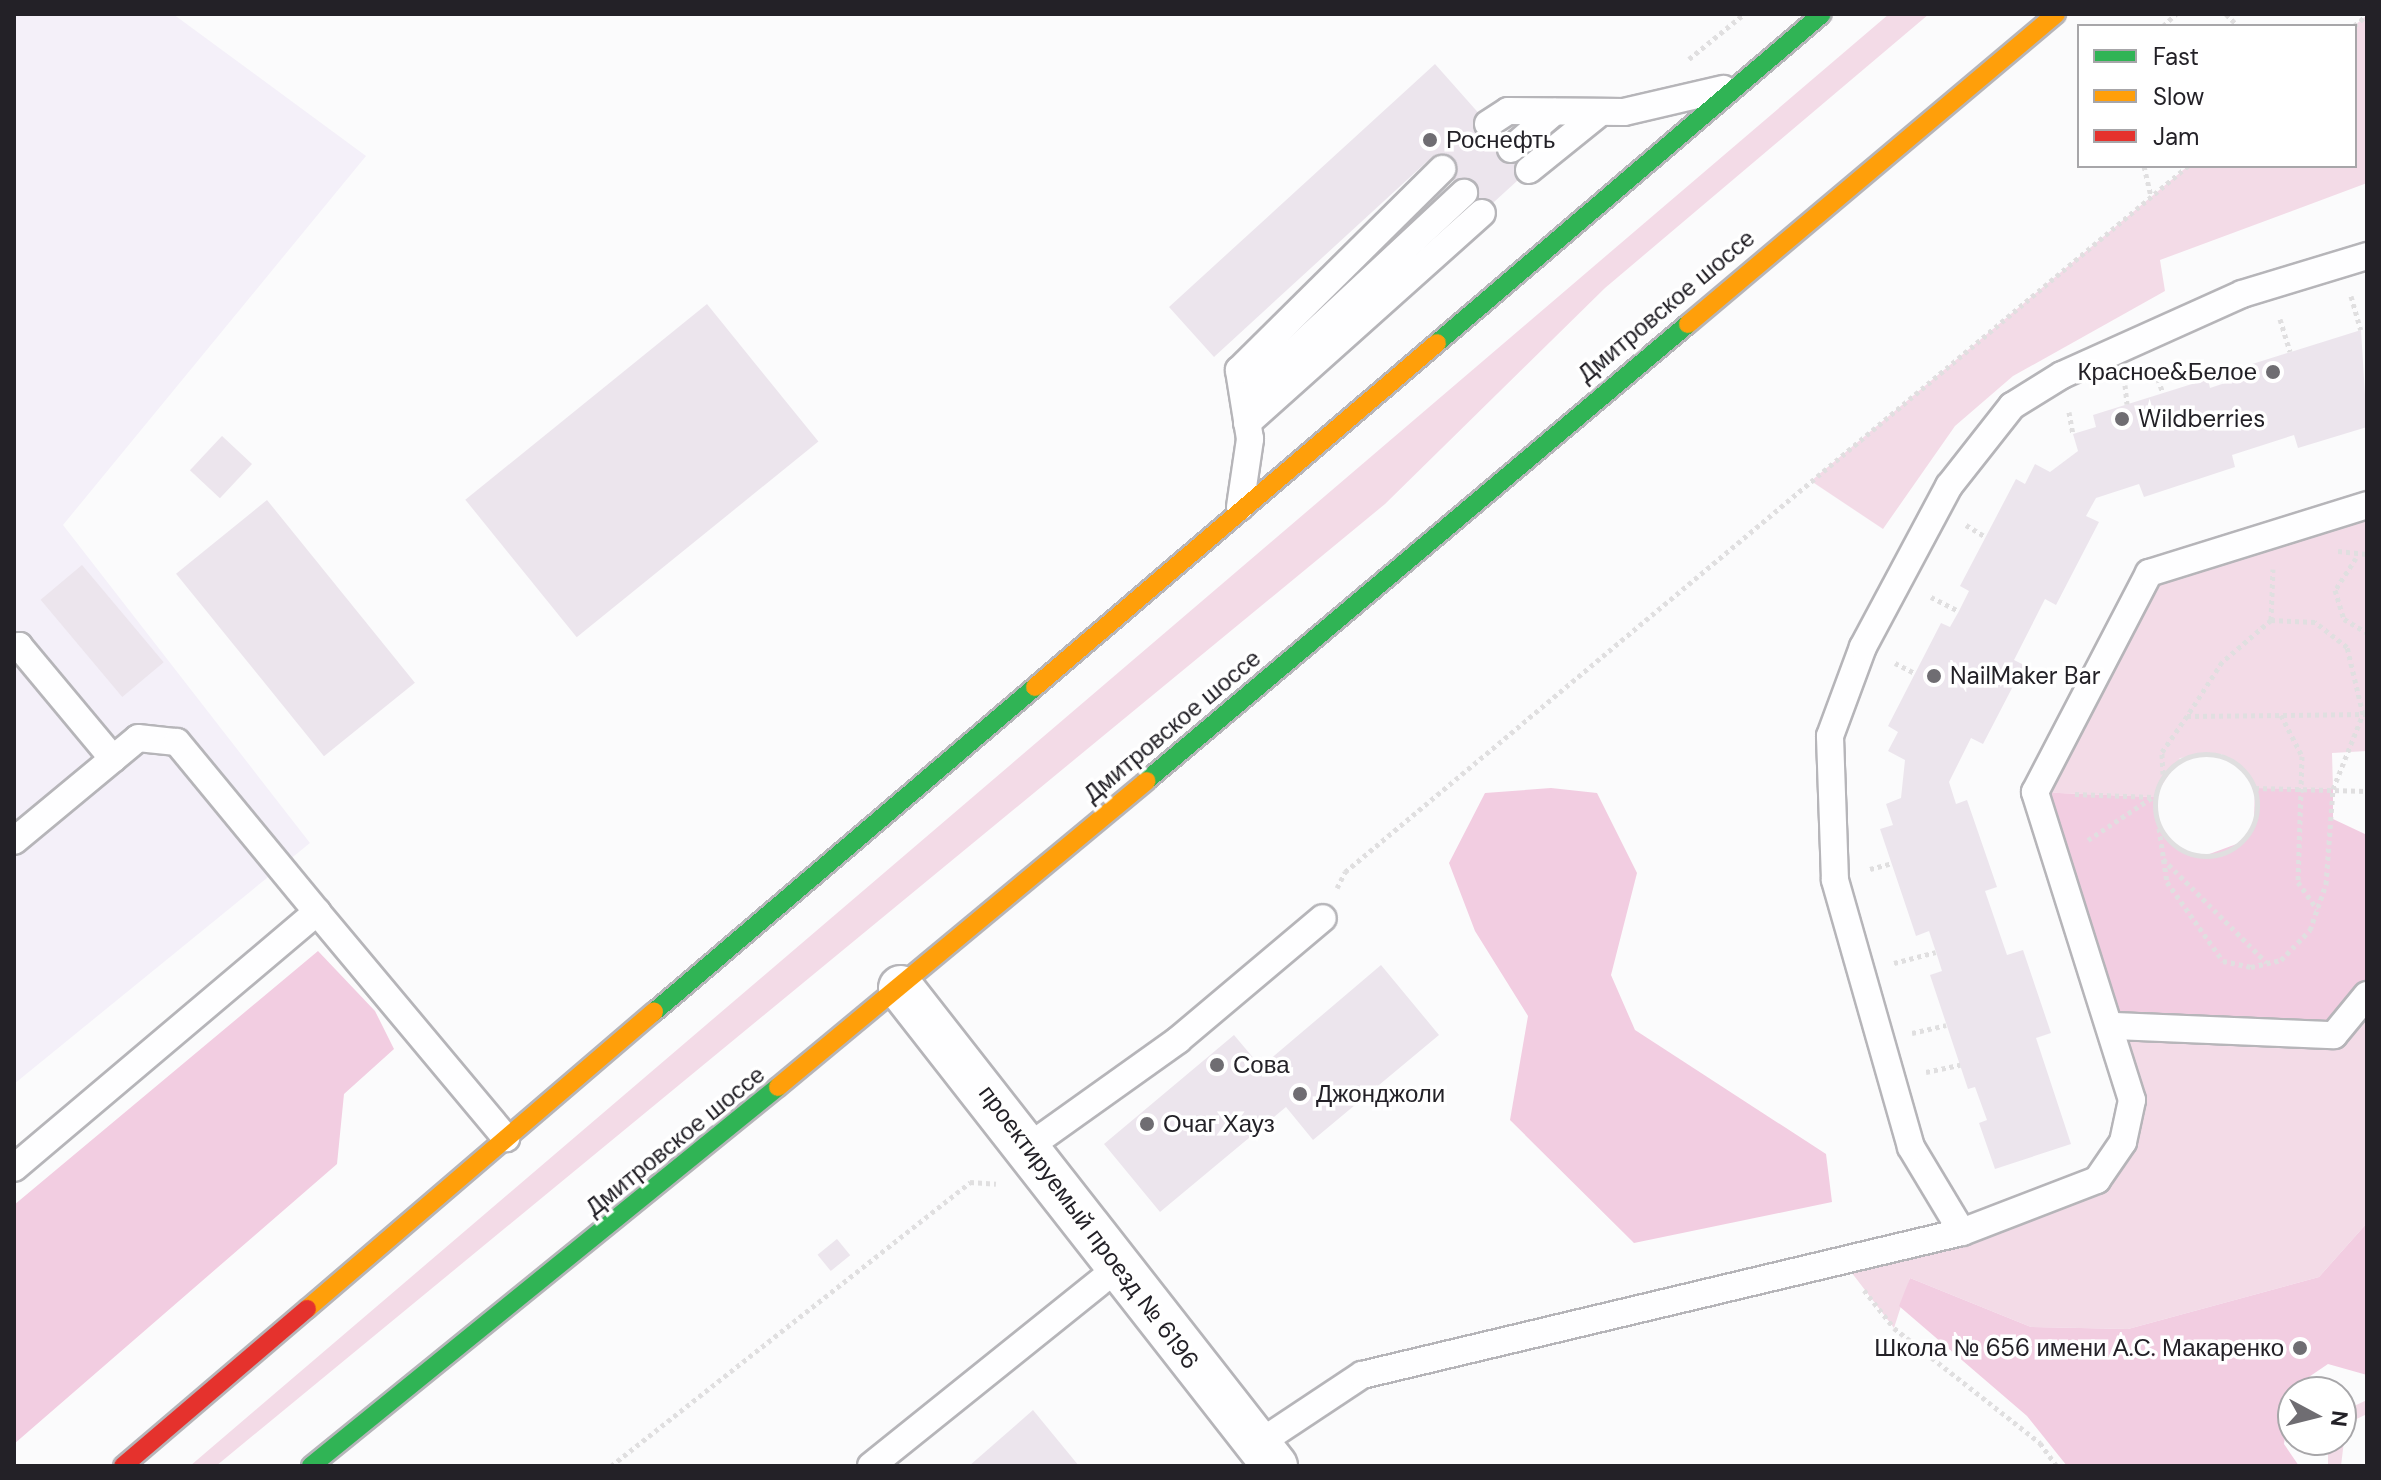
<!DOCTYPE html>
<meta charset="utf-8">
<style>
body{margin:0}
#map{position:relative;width:2381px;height:1480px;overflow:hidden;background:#fbfbfc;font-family:"DM Sans",sans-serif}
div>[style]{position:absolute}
.built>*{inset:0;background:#f4f0f9}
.green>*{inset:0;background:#f3dbe7}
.forest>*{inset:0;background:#f2cde1}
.building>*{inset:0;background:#ece5ed;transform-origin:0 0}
.path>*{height:5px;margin-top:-2.5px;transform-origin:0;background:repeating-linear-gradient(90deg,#e0dfe0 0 4px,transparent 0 8px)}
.path>.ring{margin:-2.5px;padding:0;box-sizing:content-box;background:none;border:5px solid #e0dfe0;border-radius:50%}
.roads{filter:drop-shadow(2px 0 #b6b5b9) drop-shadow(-2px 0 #b6b5b9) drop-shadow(0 2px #b6b5b9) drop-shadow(0 -2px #b6b5b9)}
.lane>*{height:26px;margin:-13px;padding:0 13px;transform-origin:13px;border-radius:13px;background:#fefeff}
.street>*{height:44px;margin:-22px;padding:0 22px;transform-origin:22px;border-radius:22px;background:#fefeff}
.fast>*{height:18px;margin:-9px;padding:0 9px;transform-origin:9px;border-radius:9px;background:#30b455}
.slow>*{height:18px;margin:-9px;padding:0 9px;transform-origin:9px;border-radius:9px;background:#ff9f0a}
.jam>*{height:18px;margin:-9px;padding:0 9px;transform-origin:9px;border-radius:9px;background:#e5322d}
.dots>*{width:22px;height:22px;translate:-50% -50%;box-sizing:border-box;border:4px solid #fff;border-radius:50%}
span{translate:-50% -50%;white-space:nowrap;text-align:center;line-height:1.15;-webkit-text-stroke:7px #fff;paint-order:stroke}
.poi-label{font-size:24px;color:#232127}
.left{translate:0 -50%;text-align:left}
.right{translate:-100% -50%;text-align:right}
.street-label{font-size:24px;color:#232127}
.frame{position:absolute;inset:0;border:16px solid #232127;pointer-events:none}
.legend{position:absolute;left:2077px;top:24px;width:280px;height:144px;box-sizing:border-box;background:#fff;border:2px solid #a7a6a9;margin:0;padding:10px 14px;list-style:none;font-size:24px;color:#232127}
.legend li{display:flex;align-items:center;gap:16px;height:40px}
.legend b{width:40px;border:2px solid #a7a6a9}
.north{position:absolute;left:2277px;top:1376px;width:80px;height:80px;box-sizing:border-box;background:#fff;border:2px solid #a7a6a9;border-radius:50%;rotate:97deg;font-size:22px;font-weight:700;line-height:32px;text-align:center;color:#232127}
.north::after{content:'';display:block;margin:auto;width:28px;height:36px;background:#6f6d72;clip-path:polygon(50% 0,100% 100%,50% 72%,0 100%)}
</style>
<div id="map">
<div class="built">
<i style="clip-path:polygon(14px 14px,173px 14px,366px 156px,63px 525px,310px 843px,14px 1084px)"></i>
</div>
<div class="green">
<i style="clip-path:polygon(1889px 14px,1929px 14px,1605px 288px,1385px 504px,216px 1466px,190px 1466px)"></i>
<i style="clip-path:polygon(2367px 15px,2367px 183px,2160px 260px,2165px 291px,2013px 376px,1955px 426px,1883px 529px,1811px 481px,2188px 166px,2355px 166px,2354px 26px)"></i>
<i style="clip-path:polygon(2367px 505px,2367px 751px,2332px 753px,2333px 789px,2255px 788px,2242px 767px,2221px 754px,2180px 758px,2154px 797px,2035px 792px,2149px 573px)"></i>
<i style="clip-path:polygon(2367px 995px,2367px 1223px,2319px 1277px,2128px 1329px,2031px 1327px,1910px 1278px,1894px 1328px,1842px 1260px,2097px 1180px,2123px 1142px,2115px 1026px)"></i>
<i style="clip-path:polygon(2367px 1400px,2367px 1414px,2346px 1424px,2341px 1466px,2328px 1466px,2328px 1440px,2341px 1440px,2341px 1412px)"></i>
</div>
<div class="forest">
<i style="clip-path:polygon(1551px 788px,1597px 793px,1637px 873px,1611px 975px,1635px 1030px,1826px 1154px,1832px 1202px,1634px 1243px,1510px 1120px,1528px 1016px,1475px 931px,1449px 863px,1485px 793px)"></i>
<i style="clip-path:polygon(2255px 788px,2333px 789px,2333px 819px,2367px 835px,2367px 995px,2334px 1035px,2115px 1026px,2035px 792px,2154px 797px,2159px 829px,2179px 849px,2204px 856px,2242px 842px,2254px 823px)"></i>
<i style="clip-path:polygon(318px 951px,375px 1011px,394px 1049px,344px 1094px,337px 1164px,14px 1444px,14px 1205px)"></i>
<i style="clip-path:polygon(2367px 1223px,2367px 1375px,2328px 1364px,2291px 1389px,2284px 1444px,2299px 1466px,2067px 1466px,2027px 1416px,1899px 1306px,1910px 1278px,2031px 1327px,2128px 1329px,2319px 1277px)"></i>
</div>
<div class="building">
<i style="clip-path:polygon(1435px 64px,1529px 170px,1482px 213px,1432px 157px,1214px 357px,1169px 307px)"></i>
<i style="left:707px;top:304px;width:177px;height:311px;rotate:51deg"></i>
<i style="clip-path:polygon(2361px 330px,2367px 427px,2298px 448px,2294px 435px,2232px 455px,2235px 467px,2144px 497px,2139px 484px,2096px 498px,2086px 516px,2099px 522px,2056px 605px,2045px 599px,2014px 660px,2024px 665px,1983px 744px,1971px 738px,1949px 782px,1956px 804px,1967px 800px,1997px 887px,1985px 891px,2007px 955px,2023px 950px,2051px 1033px,2036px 1038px,2071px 1144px,1995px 1169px,1979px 1123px,1987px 1120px,1975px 1087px,1968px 1089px,1930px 975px,1942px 971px,1936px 952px,1929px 931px,1916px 936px,1880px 829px,1893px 825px,1886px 804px,1901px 798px,1905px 760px,1888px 751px,1898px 732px,1888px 726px,1941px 623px,1950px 627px,1959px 611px,1969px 591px,1960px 586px,2016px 479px,2025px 484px,2035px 464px,2050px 472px,2078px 451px,2073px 434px,2096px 427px,2093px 415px,2208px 379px,2210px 388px,2249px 375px,2246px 366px)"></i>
<i style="left:222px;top:436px;width:41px;height:47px;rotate:43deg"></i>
<i style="left:267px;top:500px;width:235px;height:117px;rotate:51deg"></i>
<i style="left:82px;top:565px;width:127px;height:54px;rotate:50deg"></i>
<i style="clip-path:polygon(1381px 965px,1439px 1035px,1313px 1140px,1286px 1107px,1160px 1212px,1104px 1144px,1234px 1035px,1261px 1067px)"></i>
<i style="left:837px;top:1239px;width:21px;height:25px;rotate:51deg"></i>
<i style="clip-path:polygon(1033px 1410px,1079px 1466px,969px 1466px)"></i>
</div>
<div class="path">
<i style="left:2226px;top:14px;width:17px;rotate:45deg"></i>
<i style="left:2163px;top:26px;width:18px;rotate:-43deg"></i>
<i style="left:2354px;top:26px;width:17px;rotate:-40deg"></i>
<i style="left:1689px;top:59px;width:71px;rotate:-39.3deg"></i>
<i style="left:2144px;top:166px;width:31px;rotate:77deg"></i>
<i style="left:2351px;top:296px;width:35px;rotate:74deg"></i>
<i style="left:2280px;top:319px;width:34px;rotate:73deg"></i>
<i style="left:2155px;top:371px;width:23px;rotate:70deg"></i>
<i style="left:2125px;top:385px;width:19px;rotate:84deg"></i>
<i style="left:2069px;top:412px;width:22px;rotate:80deg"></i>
<i style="left:1966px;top:525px;width:23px;rotate:31deg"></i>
<i style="left:2338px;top:551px;width:29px;rotate:6deg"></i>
<i style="left:2356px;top:558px;width:38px;rotate:123deg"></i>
<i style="left:2335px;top:590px;width:30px;rotate:73deg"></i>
<i style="left:2344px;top:619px;width:27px;rotate:31deg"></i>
<i style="left:1931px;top:597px;width:31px;rotate:27deg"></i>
<i style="left:2271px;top:620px;width:51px;rotate:-87.8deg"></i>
<i style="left:1895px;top:663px;width:22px;rotate:27deg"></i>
<i style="left:2281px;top:715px;width:46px;rotate:62.9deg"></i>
<i style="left:2302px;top:756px;width:126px;rotate:91.8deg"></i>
<i style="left:2298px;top:882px;width:33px;rotate:55deg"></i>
<i class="ring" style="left:2155px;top:754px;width:97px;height:97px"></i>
<i style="left:2163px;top:774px;width:22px;rotate:-93deg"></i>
<i style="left:2162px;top:752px;width:44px;rotate:-55.2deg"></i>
<i style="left:2187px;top:716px;width:180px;rotate:-0.6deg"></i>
<i style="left:2255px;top:788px;width:112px;rotate:1.5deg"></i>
<i style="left:2075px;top:794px;width:79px;rotate:2.2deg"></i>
<i style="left:2159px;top:828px;width:55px;rotate:81.6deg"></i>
<i style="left:2167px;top:882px;width:97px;rotate:54.7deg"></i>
<i style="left:2223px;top:961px;width:29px;rotate:12deg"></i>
<i style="left:2251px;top:967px;width:31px;rotate:-13deg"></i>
<i style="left:2281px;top:960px;width:42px;rotate:-46deg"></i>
<i style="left:2310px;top:930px;width:49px;rotate:-70.8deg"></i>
<i style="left:2326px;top:884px;width:95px;rotate:-85.8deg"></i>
<i style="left:2333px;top:789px;width:81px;rotate:-68.2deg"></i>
<i style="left:2363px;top:714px;width:69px;rotate:-103.4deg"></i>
<i style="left:2347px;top:647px;width:41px;rotate:-142deg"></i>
<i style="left:2315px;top:622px;width:44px;rotate:-177.4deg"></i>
<i style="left:2271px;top:620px;width:65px;rotate:139.4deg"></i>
<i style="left:2222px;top:662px;width:64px;rotate:122.9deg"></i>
<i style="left:2088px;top:840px;width:78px;rotate:-33.5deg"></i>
<i style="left:2163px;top:859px;width:146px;rotate:45deg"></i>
<i style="left:1870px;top:869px;width:23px;rotate:-15deg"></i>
<i style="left:1337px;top:888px;width:18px;rotate:-63deg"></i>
<i style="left:1345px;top:872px;width:1100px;rotate:-39.95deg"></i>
<i style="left:1894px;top:963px;width:43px;rotate:-14.7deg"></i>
<i style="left:1912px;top:1033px;width:35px;rotate:-13deg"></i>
<i style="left:1926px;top:1072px;width:35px;rotate:-12deg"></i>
<i style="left:1864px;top:1290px;width:48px;rotate:51.7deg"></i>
<i style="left:1894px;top:1328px;width:186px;rotate:38.2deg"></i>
<i style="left:2040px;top:1443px;width:29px;rotate:54deg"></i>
<i style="left:611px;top:1466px;width:458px;rotate:-38.3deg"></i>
<i style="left:970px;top:1182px;width:26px;rotate:4deg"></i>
</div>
<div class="roads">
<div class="lane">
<i style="left:1488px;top:124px;width:24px;rotate:-33deg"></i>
<i style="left:1508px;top:111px;width:116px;rotate:0.5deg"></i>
<i style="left:1624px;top:112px;width:102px;rotate:-13.1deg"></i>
<i style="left:1511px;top:149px;width:57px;rotate:-40.7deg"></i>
<i style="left:1529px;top:170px;width:92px;rotate:-38.9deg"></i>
<i style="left:1244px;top:398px;width:301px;rotate:-43deg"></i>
<i style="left:1247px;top:423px;width:315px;rotate:-41.8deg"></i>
<i style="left:1240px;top:507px;width:69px;rotate:-81.6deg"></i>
<i style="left:1250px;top:439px;width:70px;rotate:-99.1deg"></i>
<i style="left:1239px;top:370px;width:286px;rotate:-44.7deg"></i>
<i style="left:14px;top:649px;width:6px;rotate:-31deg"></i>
<i style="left:19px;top:646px;width:147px;rotate:50.2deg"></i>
<i style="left:14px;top:841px;width:161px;rotate:-39.7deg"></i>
<i style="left:138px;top:738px;width:39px;rotate:6deg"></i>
<i style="left:177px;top:742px;width:220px;rotate:50.5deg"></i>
<i style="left:2115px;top:1026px;width:219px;rotate:2.4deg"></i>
<i style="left:2334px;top:1035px;width:52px;rotate:-50.5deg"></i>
<i style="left:1031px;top:1145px;width:181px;rotate:-35.5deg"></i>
<i style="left:1178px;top:1040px;width:189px;rotate:-40.1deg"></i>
<i style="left:14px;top:1168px;width:397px;rotate:-40.2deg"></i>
<i style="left:317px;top:912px;width:295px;rotate:50.1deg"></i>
<i style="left:1962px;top:1232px;width:99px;rotate:-121deg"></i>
<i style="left:1911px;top:1147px;width:278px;rotate:-105.9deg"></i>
<i style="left:1835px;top:880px;width:144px;rotate:-92deg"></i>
<i style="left:1830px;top:736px;width:95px;rotate:-69.7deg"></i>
<i style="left:1863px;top:647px;width:183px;rotate:-61.9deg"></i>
<i style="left:1949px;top:486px;width:102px;rotate:-51.8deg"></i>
<i style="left:2012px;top:406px;width:59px;rotate:-31.8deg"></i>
<i style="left:2062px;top:375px;width:197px;rotate:-24.2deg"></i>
<i style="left:2242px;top:294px;width:131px;rotate:-16.9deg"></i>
<i style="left:1258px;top:1444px;width:125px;rotate:-33.6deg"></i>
<i style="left:1362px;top:1375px;width:617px;rotate:-13.41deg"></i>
<i style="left:1962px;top:1232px;width:145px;rotate:-21.1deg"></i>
<i style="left:2097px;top:1180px;width:46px;rotate:-55.6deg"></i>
<i style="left:2123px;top:1142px;width:43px;rotate:-77.9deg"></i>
<i style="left:2132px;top:1100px;width:323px;rotate:-107.5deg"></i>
<i style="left:2035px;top:792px;width:247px;rotate:-62.5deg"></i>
<i style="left:2149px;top:573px;width:228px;rotate:-17.3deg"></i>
<i style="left:871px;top:1466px;width:319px;rotate:-38.8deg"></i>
</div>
<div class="street">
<i style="left:901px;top:988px;width:607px;rotate:51.96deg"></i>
</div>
<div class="fast">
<i style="left:1437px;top:343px;width:506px;rotate:-40.52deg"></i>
<i style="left:1146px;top:781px;width:709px;rotate:-40.14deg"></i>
<i style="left:654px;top:1012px;width:501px;rotate:-40.46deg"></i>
<i style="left:311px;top:1466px;width:601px;rotate:-39.06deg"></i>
</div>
<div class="slow">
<i style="left:1688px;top:324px;width:481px;rotate:-40.1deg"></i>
<i style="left:1035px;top:687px;width:529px;rotate:-40.55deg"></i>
<i style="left:778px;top:1087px;width:479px;rotate:-39.7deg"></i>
<i style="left:307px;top:1309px;width:457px;rotate:-40.6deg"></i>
</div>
<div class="jam">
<i style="left:123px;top:1466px;width:242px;rotate:-40.5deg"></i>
</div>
</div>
<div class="dots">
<i style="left:1430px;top:140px;background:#6f6d72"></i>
<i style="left:2273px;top:372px;background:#6f6d72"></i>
<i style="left:2122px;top:419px;background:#6f6d72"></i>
<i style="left:1934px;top:676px;background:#6f6d72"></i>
<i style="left:1217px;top:1065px;background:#6f6d72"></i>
<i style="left:1300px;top:1094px;background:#6f6d72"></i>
<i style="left:1147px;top:1124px;background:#6f6d72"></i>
<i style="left:2300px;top:1348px;background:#6f6d72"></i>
</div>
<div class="poi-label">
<span class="left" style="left:1446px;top:140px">Роснефть</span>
<span class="right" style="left:2257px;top:372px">Красное&amp;Белое</span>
<span class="left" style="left:2138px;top:419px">Wildberries</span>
<span class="left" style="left:1950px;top:676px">NailMaker Bar</span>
<span class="left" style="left:1233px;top:1065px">Сова</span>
<span class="left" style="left:1316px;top:1094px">Джонджоли</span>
<span class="left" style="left:1163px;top:1124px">Очаг Хауз</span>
<span class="right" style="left:2284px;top:1348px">Школа № 656 имени А.С. Макаренко</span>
</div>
<div class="street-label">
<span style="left:1666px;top:306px;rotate:-40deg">Дмитровское шоссе</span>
<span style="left:1172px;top:726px;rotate:-40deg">Дмитровское шоссе</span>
<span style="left:675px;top:1141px;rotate:-39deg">Дмитровское шоссе</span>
<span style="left:1089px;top:1227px;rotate:53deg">проектируемый проезд № 6196</span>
</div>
<div class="frame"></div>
<ul class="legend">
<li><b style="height:10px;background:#30b455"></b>Fast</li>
<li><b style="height:10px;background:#ff9f0a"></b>Slow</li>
<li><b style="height:10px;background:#e5322d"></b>Jam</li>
</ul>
<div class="north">N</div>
</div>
